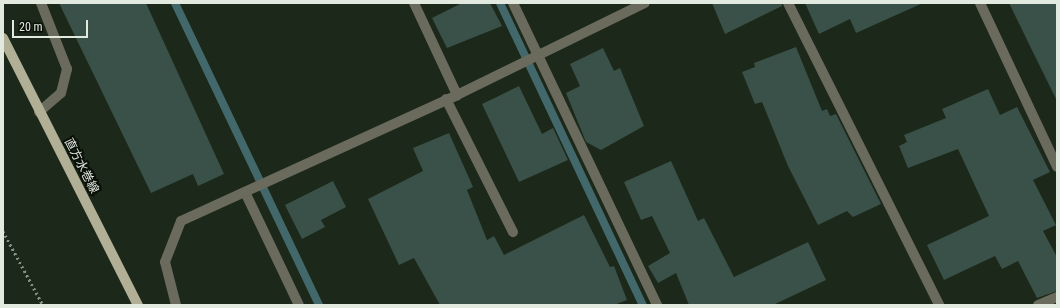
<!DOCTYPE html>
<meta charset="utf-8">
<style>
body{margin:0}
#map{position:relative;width:1060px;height:308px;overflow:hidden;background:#1c2819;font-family:"Roboto Condensed","Noto Sans JP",sans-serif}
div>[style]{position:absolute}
.stream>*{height:8px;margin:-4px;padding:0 4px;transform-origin:4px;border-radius:4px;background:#43686b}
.building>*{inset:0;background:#395148}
.path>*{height:2.5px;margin-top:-1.25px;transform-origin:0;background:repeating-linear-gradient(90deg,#889185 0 2px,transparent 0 5px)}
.minor>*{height:10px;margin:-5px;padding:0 5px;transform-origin:5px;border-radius:5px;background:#6a6a5d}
.primary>*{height:10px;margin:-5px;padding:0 5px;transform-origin:5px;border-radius:5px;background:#b1b096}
span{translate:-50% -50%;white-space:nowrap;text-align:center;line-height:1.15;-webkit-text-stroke:4px #0a0f08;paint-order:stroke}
.street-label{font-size:12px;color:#e2e9df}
.frame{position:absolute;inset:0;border:4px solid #e2e9df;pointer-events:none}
.scale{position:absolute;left:12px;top:20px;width:76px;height:18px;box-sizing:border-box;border:2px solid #e2e9df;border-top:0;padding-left:5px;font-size:12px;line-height:14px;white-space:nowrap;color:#e2e9df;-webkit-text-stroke:3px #0a0f08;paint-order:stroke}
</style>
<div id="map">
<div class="stream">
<i style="left:175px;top:3px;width:335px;rotate:64.5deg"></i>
<i style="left:500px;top:3px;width:334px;rotate:64.7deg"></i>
</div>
<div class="building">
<i style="clip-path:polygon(59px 3px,146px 3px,224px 174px,198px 186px,193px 174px,151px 193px)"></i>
<i style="clip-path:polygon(462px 3px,490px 3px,502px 26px,447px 48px,432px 18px)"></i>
<i style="clip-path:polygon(712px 3px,782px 3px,782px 6px,725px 34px)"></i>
<i style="clip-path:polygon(805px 3px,923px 3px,856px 33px,850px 19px,819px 34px)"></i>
<i style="clip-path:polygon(1009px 3px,1057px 3px,1057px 101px,1028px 42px)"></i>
<i style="clip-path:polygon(796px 47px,822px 111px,827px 109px,830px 116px,836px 114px,881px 204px,853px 217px,847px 211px,818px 225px,788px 166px,762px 102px,755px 104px,742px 72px,755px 67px,754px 63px)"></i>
<i style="clip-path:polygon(603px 48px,614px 71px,620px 68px,644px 126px,601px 150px,586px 142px,566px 93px,580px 86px,570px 64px)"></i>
<i style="clip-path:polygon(519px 86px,542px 134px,553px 128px,568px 160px,519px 182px,482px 104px)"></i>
<i style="clip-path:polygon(988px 89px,1000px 115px,1017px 107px,1050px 172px,1033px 180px,1056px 225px,1043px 231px,1057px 257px,1057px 291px,1037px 298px,1018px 261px,1002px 269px,995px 256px,944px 280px,927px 245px,989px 216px,958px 149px,908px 168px,899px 146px,907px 142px,904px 135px,946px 118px,942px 109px)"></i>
<i style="clip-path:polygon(449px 133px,473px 187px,467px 190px,487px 240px,494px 236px,504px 255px,584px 215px,610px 267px,614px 266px,627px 300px,614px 305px,440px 305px,414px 258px,399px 265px,368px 199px,423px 171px,413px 148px)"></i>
<i style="clip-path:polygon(671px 161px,698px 221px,704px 218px,734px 277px,808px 242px,826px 280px,773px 305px,689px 305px,676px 273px,658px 283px,648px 266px,670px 253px,652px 216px,641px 220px,624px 182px)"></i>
<i style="clip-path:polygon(333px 181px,346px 207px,321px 220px,325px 227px,302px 239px,285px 205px)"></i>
</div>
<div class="path">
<i style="left:3px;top:231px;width:84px;rotate:61.6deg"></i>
</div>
<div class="minor">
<i style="left:414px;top:3px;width:102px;rotate:64.9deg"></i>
<i style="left:513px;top:3px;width:335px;rotate:64.5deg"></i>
<i style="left:788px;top:3px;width:338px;rotate:63.4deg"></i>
<i style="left:980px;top:3px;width:181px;rotate:64.8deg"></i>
<i style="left:446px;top:99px;width:149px;rotate:63.3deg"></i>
<i style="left:39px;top:112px;width:29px;rotate:-41deg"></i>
<i style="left:61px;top:93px;width:25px;rotate:-76deg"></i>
<i style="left:67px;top:69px;width:71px;rotate:-111.5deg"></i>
<i style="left:245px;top:192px;width:125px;rotate:64.5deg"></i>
<i style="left:176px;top:305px;width:44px;rotate:-104.3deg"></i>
<i style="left:165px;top:262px;width:44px;rotate:-68.7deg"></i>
<i style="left:181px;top:221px;width:303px;rotate:-24.5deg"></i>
<i style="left:457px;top:95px;width:209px;rotate:-26.1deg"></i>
<i style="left:1038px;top:305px;width:21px;rotate:-23deg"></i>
</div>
<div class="primary">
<i style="left:3px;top:38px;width:299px;rotate:63.2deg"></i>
</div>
<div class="street-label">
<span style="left:81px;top:166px;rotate:63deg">直方水巻線</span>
</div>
<div class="frame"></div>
<div class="scale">20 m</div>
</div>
